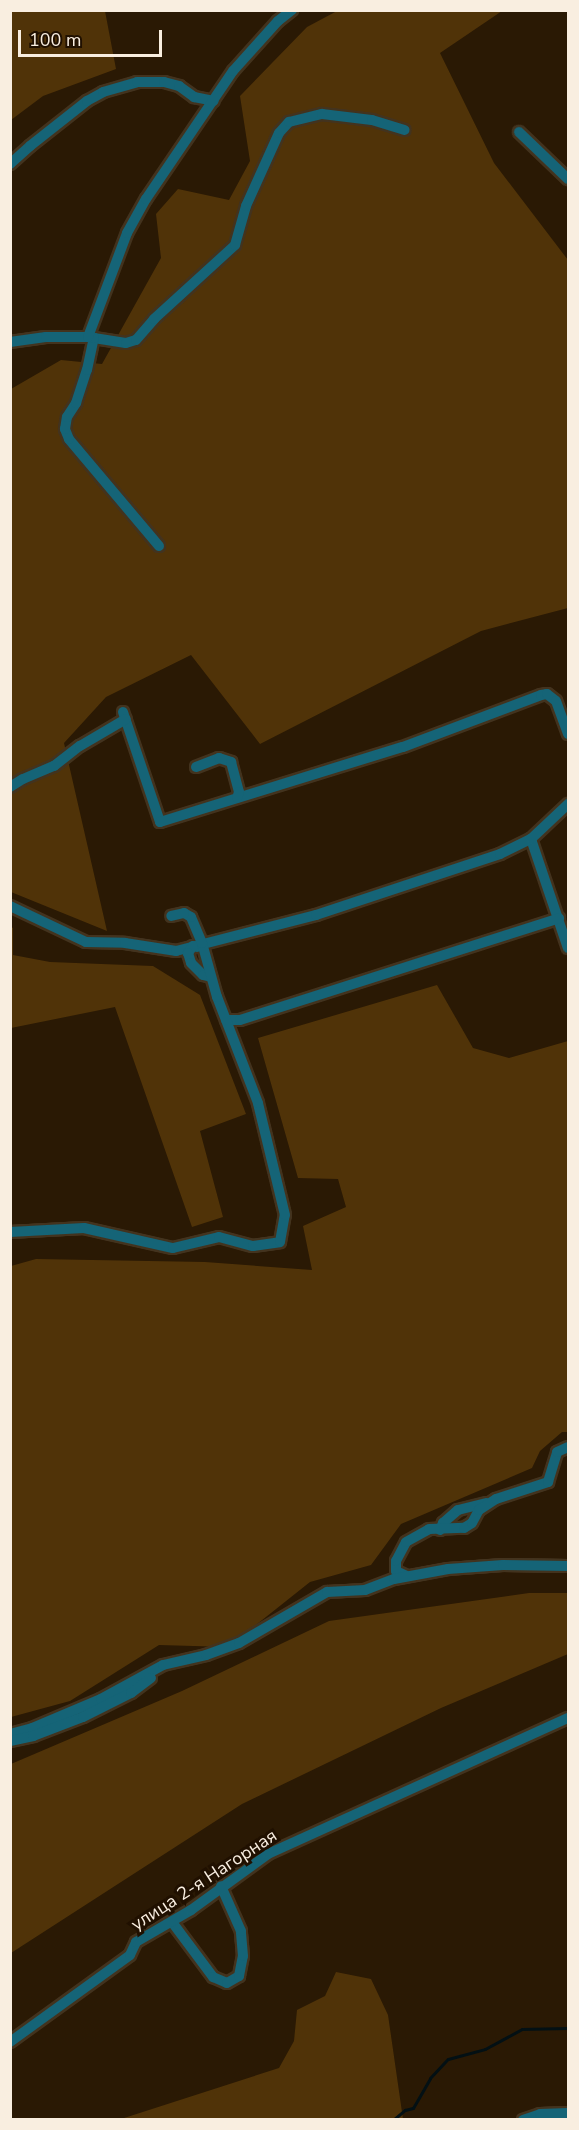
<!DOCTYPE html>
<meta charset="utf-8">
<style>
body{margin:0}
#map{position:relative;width:579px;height:2130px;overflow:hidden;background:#2a1904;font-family:"Nunito Sans",sans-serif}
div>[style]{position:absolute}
.green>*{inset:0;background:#503308}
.stream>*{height:3px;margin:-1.5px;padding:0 1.5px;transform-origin:1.5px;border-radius:1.5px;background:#031014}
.roads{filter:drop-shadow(2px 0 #43331e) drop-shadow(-2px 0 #43331e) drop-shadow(0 2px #43331e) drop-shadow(0 -2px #43331e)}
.minor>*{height:10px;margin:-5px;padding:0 5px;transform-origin:5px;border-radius:5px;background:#156477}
span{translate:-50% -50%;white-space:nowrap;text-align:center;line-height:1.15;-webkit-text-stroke:6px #201000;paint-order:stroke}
.street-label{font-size:18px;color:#f9eee0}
.frame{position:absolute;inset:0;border:12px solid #f9eee0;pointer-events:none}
.scale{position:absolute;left:18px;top:30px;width:144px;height:27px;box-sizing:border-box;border:3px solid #f9eee0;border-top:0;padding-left:8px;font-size:18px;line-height:21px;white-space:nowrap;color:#f9eee0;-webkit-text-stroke:4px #201000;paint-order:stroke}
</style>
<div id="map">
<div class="green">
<i style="clip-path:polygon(11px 10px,105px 11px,116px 69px,43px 96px,11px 120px)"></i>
<i style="clip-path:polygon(337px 11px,502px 11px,440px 53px,494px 163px,568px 260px,568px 608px,481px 631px,260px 744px,191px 655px,106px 697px,64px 743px,107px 931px,11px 892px,11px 389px,61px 360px,102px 364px,161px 258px,156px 214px,178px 189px,229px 200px,250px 161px,240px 96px,307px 27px)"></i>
<i style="clip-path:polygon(10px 926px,13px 928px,13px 955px,50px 962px,153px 966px,200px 995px,246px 1114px,200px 1131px,223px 1217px,192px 1227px,115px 1007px,11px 1028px)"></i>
<i style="clip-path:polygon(437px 985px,473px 1048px,509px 1058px,568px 1041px,568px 1432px,562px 1432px,540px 1451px,532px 1468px,401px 1524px,371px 1565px,310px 1582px,228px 1647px,159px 1645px,70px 1701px,11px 1717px,11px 1266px,36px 1259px,205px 1262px,312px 1270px,303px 1226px,346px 1207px,338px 1179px,298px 1178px,258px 1038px)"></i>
<i style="clip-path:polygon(529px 1593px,568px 1593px,568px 1654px,441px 1708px,242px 1804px,11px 1953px,11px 1764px,182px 1691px,329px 1621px)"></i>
<i style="clip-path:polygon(336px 1972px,371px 1979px,388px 2015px,403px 2119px,121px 2119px,279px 2068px,294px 2041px,297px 2010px,325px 1996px)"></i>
</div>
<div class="stream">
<i style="left:393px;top:2120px;width:16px;rotate:-40deg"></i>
<i style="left:405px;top:2110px;width:8px;rotate:-14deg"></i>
<i style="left:413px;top:2108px;width:34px;rotate:-60deg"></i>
<i style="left:430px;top:2078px;width:26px;rotate:-47deg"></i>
<i style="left:448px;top:2059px;width:38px;rotate:-15deg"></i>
<i style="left:485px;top:2049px;width:42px;rotate:-28.4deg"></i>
<i style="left:522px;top:2029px;width:46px;rotate:-1.2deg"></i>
</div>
<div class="roads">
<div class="minor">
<i style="left:519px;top:132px;width:68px;rotate:43.8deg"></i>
<i style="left:10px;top:164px;width:27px;rotate:-42deg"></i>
<i style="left:30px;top:146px;width:73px;rotate:-38.3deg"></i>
<i style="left:87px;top:101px;width:18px;rotate:-29deg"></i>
<i style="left:103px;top:92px;width:35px;rotate:-16deg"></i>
<i style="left:137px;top:82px;width:27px"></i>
<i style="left:164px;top:82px;width:16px;rotate:15deg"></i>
<i style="left:179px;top:86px;width:19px;rotate:36deg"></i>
<i style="left:194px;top:97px;width:20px;rotate:11deg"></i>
<i style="left:94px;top:338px;width:32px;rotate:9deg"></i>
<i style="left:126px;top:343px;width:10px;rotate:-17deg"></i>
<i style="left:136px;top:340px;width:28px;rotate:-49deg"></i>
<i style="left:154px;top:319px;width:110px;rotate:-42.4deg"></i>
<i style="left:235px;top:245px;width:41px;rotate:-74.2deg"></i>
<i style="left:246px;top:206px;width:80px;rotate:-65.7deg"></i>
<i style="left:279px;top:133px;width:15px;rotate:-48deg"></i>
<i style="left:289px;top:122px;width:34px;rotate:-14deg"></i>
<i style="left:322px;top:114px;width:50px;rotate:6.8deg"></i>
<i style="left:372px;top:120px;width:34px;rotate:17deg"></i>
<i style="left:10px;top:342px;width:36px;rotate:-8deg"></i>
<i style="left:46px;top:337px;width:42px"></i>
<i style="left:159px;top:546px;width:140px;rotate:-130.1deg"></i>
<i style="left:69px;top:439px;width:11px;rotate:-112deg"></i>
<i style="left:65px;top:429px;width:12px;rotate:-81deg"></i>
<i style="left:67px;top:417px;width:17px;rotate:-57deg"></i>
<i style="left:76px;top:403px;width:35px;rotate:-72deg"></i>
<i style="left:87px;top:370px;width:33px;rotate:-78deg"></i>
<i style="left:94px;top:338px;width:6px;rotate:-171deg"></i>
<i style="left:88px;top:337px;width:111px;rotate:-69.4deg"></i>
<i style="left:127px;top:233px;width:39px;rotate:-61deg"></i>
<i style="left:146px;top:199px;width:155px;rotate:-55.8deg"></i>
<i style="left:233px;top:71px;width:67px;rotate:-48deg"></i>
<i style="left:278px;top:21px;width:18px;rotate:-38deg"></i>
<i style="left:123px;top:712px;width:116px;rotate:71.4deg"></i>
<i style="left:160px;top:822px;width:254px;rotate:-17.2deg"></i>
<i style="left:403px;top:747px;width:147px;rotate:-20.6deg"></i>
<i style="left:541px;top:695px;width:6px;rotate:-9deg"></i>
<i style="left:547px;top:694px;width:11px;rotate:38deg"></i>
<i style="left:556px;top:701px;width:35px;rotate:70deg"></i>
<i style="left:196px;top:767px;width:25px;rotate:-21deg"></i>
<i style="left:219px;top:758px;width:13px;rotate:18deg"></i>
<i style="left:231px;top:762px;width:31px;rotate:75deg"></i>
<i style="left:239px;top:792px;width:6px;rotate:108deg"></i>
<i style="left:10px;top:787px;width:15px;rotate:-32deg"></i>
<i style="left:23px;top:779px;width:34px;rotate:-23deg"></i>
<i style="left:54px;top:766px;width:33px;rotate:-38deg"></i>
<i style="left:80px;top:746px;width:53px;rotate:-30.4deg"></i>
<i style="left:531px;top:839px;width:115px;rotate:71.3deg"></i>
<i style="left:10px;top:906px;width:84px;rotate:25.3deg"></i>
<i style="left:86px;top:942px;width:39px;rotate:1deg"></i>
<i style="left:125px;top:943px;width:52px;rotate:8.9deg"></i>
<i style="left:176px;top:951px;width:145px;rotate:-14.4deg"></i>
<i style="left:316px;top:915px;width:194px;rotate:-18.3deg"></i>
<i style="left:500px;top:854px;width:34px;rotate:-26deg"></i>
<i style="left:531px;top:839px;width:51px;rotate:-43.4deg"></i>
<i style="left:197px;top:947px;width:4px;rotate:-166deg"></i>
<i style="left:193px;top:946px;width:9px;rotate:126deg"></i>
<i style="left:188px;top:953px;width:10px;rotate:73deg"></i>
<i style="left:191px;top:963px;width:17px;rotate:45deg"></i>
<i style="left:203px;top:975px;width:8px;rotate:14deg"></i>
<i style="left:226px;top:1020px;width:14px"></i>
<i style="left:240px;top:1020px;width:335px;rotate:-17.7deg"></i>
<i style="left:10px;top:1232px;width:74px;rotate:-3.1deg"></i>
<i style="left:84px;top:1228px;width:91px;rotate:12.7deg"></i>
<i style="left:173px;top:1248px;width:47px;rotate:-13.4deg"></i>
<i style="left:219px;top:1237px;width:35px;rotate:15deg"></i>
<i style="left:253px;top:1246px;width:27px;rotate:-8deg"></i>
<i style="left:280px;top:1242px;width:27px;rotate:-80deg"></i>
<i style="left:285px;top:1215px;width:115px;rotate:-103.6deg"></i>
<i style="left:258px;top:1103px;width:114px;rotate:-111.1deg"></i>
<i style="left:217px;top:997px;width:56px;rotate:-105.5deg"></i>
<i style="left:202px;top:943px;width:28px;rotate:-113deg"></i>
<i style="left:191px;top:917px;width:8px;rotate:-150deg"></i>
<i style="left:184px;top:913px;width:13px;rotate:167deg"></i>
<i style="left:440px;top:1530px;width:8px;rotate:-67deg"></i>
<i style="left:443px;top:1523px;width:20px;rotate:-41deg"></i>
<i style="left:458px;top:1510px;width:29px;rotate:-14deg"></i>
<i style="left:407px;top:1576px;width:12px;rotate:-156deg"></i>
<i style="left:396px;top:1571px;width:10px;rotate:-90deg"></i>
<i style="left:396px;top:1561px;width:21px;rotate:-62deg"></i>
<i style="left:406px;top:1542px;width:26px;rotate:-29deg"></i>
<i style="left:429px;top:1529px;width:35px;rotate:-2deg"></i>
<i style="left:464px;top:1528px;width:9px;rotate:-32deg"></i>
<i style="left:472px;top:1523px;width:15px;rotate:-62deg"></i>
<i style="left:479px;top:1510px;width:20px;rotate:-33deg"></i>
<i style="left:496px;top:1499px;width:55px;rotate:-18.1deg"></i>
<i style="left:548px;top:1482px;width:31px;rotate:-73deg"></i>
<i style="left:557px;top:1452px;width:12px;rotate:-24deg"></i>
<i style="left:10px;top:1734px;width:23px;rotate:-15deg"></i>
<i style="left:32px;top:1728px;width:75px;rotate:-22.8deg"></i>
<i style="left:101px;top:1699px;width:71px;rotate:-28.7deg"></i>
<i style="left:163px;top:1665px;width:44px;rotate:-13.1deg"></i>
<i style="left:206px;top:1655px;width:35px;rotate:-20deg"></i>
<i style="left:239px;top:1643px;width:102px;rotate:-30.1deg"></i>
<i style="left:327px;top:1592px;width:38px;rotate:-3deg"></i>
<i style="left:365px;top:1590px;width:31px;rotate:-21deg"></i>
<i style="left:394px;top:1579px;width:55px;rotate:-10.5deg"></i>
<i style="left:448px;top:1569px;width:55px;rotate:-4.2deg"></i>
<i style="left:503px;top:1565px;width:65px;rotate:0.9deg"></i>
<i style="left:10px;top:1741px;width:24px;rotate:-12deg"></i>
<i style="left:33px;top:1736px;width:53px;rotate:-20.8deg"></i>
<i style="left:83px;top:1717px;width:54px;rotate:-26.6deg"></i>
<i style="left:131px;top:1693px;width:25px;rotate:-37deg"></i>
<i style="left:172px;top:1922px;width:69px;rotate:53.3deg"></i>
<i style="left:213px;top:1977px;width:15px;rotate:23deg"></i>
<i style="left:227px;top:1983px;width:14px;rotate:-30deg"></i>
<i style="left:239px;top:1976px;width:20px;rotate:-79deg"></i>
<i style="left:243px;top:1956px;width:25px;rotate:-95deg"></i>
<i style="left:241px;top:1931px;width:49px;rotate:-114deg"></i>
<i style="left:10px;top:2042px;width:148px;rotate:-35.9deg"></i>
<i style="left:130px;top:1955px;width:14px;rotate:-65deg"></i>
<i style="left:136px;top:1942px;width:64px;rotate:-30.2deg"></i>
<i style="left:191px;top:1910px;width:95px;rotate:-36deg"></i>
<i style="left:268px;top:1854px;width:329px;rotate:-24.4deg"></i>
<i style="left:523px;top:2120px;width:18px;rotate:-19deg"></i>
<i style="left:540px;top:2114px;width:28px;rotate:-2deg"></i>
</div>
</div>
<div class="street-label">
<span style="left:204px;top:1880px;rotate:-33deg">улица 2-я Нагорная</span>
</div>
<div class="frame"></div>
<div class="scale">100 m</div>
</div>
